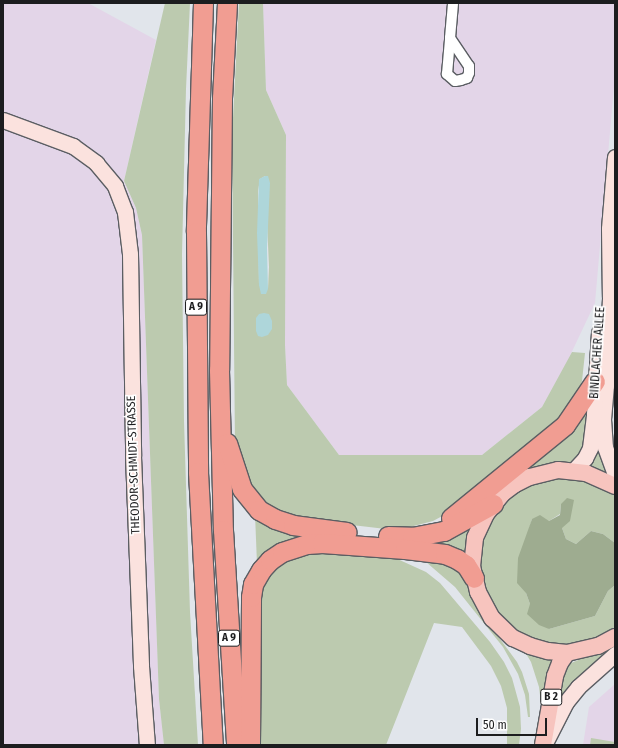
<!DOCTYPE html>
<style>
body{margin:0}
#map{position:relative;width:618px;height:748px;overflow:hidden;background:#e1e5eb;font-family:"Fira Sans Condensed",sans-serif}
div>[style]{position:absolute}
.industrial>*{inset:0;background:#e3d5e8}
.green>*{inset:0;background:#bccaaf}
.forest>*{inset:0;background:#9eac90}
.water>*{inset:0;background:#aed6da}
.roads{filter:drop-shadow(1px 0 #5b5e63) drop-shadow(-1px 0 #5b5e63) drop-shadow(0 1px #5b5e63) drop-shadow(0 -1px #5b5e63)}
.street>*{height:10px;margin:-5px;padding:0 5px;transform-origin:5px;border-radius:5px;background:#fff}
.secondary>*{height:15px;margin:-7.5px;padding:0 7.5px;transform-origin:7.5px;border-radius:7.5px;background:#fbe2de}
.primary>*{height:16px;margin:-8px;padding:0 8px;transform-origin:8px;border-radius:8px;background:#f7c4be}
.highway>*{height:19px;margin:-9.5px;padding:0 9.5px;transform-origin:9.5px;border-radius:9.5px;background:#f19d92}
span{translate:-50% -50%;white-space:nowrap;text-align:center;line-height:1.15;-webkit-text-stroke:3px #fff;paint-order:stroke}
.shield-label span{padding:1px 3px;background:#fff;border:1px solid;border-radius:3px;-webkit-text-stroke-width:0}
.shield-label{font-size:11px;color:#1c1d1f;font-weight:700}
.street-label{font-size:12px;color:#1c1d1f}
.frame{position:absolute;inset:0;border:4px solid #1c1d1f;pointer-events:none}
.scale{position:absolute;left:476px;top:718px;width:71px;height:18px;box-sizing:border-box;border:2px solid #1c1d1f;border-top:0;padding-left:5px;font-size:12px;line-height:14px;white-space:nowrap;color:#1c1d1f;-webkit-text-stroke:3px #fff;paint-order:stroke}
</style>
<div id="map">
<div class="industrial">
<i style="clip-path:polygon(3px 3px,88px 3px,156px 40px,124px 181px,136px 208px,142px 235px,159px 699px,164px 745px,3px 745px)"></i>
<i style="clip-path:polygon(263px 3px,615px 3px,615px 75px,595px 303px,567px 362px,542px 407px,482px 455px,339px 455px,287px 385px,285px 345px,286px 135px,266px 90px)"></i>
<i style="clip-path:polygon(615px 684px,615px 745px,583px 745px,589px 707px)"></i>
</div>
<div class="green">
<i style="clip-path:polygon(165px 3px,190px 3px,186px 89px,182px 254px,184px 421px,190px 612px,198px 745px,164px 745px,159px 699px,142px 235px,136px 208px,124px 181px)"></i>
<i style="clip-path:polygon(evenodd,239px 3px,263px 3px,266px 90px,286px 135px,285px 345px,287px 385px,339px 455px,482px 455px,542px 407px,572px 352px,585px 353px,582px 381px,572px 409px,448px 513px,433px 521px,402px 529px,386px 529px,292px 518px,264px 504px,253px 493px,235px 446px,232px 137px,239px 3px,265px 176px,269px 267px,268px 289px,259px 285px,258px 191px,260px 179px,265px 176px)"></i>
<i style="clip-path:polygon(588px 401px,582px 450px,571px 462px,511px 480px)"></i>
<i style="clip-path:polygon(600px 424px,611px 476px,587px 467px)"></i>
<i style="clip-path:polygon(559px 477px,585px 480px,615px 495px,615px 543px,603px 534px,591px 531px,576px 544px,566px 539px,562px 528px,561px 504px,560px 514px,549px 521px,532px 519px,527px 536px,526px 593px,530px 604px,549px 629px,595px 616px,608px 591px,615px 585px,615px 627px,600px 637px,574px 645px,547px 644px,522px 635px,511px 627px,501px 618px,481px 582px,479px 555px,485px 529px,509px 496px,532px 483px)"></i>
<i style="clip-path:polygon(255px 514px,316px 534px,257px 564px)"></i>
<i style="clip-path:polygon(476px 518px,466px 556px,374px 540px)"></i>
<i style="clip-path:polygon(302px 551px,393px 557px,426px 572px,440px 583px,490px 642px,504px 662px,512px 678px,520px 707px,521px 729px,519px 745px,507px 745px,507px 708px,501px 686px,491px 666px,462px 627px,434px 623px,386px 745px,254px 745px,256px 613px,261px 586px,275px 565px)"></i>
<i style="clip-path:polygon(426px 559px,459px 566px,483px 616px,517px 662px,522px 672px,529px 694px,530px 717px,528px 717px,525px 695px,518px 674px,503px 647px,455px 587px,426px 562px)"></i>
<i style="clip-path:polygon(615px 644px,615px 648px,558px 708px,562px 672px,569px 664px)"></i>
<i style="clip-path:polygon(525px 652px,556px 660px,542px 711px,539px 687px,531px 662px)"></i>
<i style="clip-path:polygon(591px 738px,615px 742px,615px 745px,590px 745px)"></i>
</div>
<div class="forest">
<i style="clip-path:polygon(567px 498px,574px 500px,570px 521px,562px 528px,566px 539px,576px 544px,591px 531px,603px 534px,615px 543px,615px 585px,608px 591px,595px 616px,549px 629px,539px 625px,527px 614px,530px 604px,526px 593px,517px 583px,518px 558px,532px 519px,540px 515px,549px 521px,560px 515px,561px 504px)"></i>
</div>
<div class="water">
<i style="clip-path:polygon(265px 176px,268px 176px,270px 183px,267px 248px,268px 289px,266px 294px,261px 294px,259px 285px,257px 233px,259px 179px)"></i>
<i style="clip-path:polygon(264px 313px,269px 314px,272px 321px,272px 329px,268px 335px,262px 337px,258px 336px,256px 331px,256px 318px,259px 314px)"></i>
</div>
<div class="roads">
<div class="street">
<i style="left:450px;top:38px;width:34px;rotate:56deg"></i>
<i style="left:469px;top:66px;width:7px;rotate:90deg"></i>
<i style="left:469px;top:73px;width:5px;rotate:112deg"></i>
<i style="left:467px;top:78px;width:6px;rotate:162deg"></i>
<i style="left:461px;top:80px;width:6px;rotate:171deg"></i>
<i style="left:455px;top:81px;width:11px;rotate:-139deg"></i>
<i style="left:447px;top:74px;width:36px;rotate:-85deg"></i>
<i style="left:450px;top:38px;width:35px;rotate:-85deg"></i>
</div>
<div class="secondary">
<i style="left:3px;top:120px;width:75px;rotate:20.4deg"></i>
<i style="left:73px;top:146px;width:29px;rotate:36deg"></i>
<i style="left:96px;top:163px;width:30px;rotate:50deg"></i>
<i style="left:115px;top:186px;width:28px;rotate:69deg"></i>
<i style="left:125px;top:212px;width:42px;rotate:83.2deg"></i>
<i style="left:130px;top:254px;width:202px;rotate:89.1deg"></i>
<i style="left:133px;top:456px;width:210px;rotate:87.8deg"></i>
<i style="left:141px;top:666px;width:79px;rotate:85.7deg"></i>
<i style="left:615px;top:157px;width:72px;rotate:94.8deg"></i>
<i style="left:609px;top:229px;width:69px;rotate:89.2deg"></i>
<i style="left:610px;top:298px;width:87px;rotate:92.6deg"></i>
<i style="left:606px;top:385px;width:34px;rotate:95deg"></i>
<i style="left:603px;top:419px;width:28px;rotate:86deg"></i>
<i style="left:605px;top:447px;width:29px;rotate:70deg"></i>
<i style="left:573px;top:471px;width:18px;rotate:-47deg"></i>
<i style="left:585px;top:458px;width:11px;rotate:-63deg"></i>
<i style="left:590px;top:448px;width:34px;rotate:-83deg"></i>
<i style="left:594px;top:414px;width:82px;rotate:-86.5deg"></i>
<i style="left:546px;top:741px;width:44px;rotate:-62.9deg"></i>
<i style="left:566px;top:702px;width:19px;rotate:-51deg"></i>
<i style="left:578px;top:687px;width:50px;rotate:-41.7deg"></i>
</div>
<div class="primary">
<i style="left:615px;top:486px;width:32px;rotate:-156deg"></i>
<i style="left:586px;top:473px;width:28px;rotate:-174deg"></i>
<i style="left:558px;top:470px;width:30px;rotate:166deg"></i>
<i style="left:529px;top:477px;width:16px;rotate:153deg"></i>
<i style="left:515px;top:484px;width:15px;rotate:143deg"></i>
<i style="left:503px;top:493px;width:27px;rotate:129deg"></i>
<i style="left:486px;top:514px;width:26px;rotate:115deg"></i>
<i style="left:475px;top:538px;width:28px;rotate:96deg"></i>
<i style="left:472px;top:566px;width:27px;rotate:77deg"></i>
<i style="left:478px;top:592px;width:30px;rotate:62deg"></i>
<i style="left:492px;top:618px;width:29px;rotate:44deg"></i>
<i style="left:513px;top:638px;width:19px;rotate:25deg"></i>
<i style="left:530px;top:646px;width:19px;rotate:16deg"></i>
<i style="left:548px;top:651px;width:19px;rotate:6deg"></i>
<i style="left:567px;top:653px;width:32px;rotate:-13deg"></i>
<i style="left:598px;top:646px;width:19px;rotate:-28deg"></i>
<i style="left:543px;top:745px;width:70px;rotate:-80.1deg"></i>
<i style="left:555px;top:676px;width:14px;rotate:-69deg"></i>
<i style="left:560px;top:663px;width:12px;rotate:-55deg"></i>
</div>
<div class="highway">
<i style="left:203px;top:3px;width:229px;rotate:91.8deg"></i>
<i style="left:196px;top:232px;width:240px;rotate:89.5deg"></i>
<i style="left:198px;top:472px;width:273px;rotate:86.9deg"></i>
<i style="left:227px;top:3px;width:95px;rotate:93deg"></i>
<i style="left:222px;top:98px;width:272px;rotate:90.6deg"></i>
<i style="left:219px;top:370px;width:160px;rotate:88.6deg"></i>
<i style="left:223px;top:530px;width:215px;rotate:86.5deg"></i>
<i style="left:227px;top:443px;width:48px;rotate:71.9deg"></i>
<i style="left:242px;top:489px;width:27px;rotate:51deg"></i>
<i style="left:259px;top:510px;width:18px;rotate:29deg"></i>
<i style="left:275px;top:519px;width:19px;rotate:18deg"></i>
<i style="left:293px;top:525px;width:54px;rotate:7.4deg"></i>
<i style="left:451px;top:518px;width:147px;rotate:-39.2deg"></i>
<i style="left:565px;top:425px;width:53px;rotate:-55.7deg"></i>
<i style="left:388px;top:536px;width:24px;rotate:2deg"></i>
<i style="left:412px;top:537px;width:33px;rotate:-11deg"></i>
<i style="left:444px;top:531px;width:56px;rotate:-28.9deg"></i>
<i style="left:250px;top:745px;width:148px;rotate:-89.6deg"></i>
<i style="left:251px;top:597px;width:13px;rotate:-81deg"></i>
<i style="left:253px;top:584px;width:16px;rotate:-60deg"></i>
<i style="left:261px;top:570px;width:13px;rotate:-48deg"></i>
<i style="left:270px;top:560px;width:14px;rotate:-34deg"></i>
<i style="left:282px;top:552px;width:26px;rotate:-18deg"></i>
<i style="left:307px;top:544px;width:15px;rotate:-4deg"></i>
<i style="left:322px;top:543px;width:83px;rotate:4.1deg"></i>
<i style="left:405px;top:549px;width:40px;rotate:7.1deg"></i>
<i style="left:445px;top:554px;width:13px;rotate:23deg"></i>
<i style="left:457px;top:559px;width:11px;rotate:34deg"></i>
<i style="left:466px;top:565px;width:15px;rotate:58deg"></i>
</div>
</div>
<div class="shield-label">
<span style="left:196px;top:307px">A 9</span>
<span style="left:229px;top:638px">A 9</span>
<span style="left:551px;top:697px">B 2</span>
</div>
<div class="street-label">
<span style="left:598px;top:353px;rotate:-86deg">BINDLACHER ALLEE</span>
<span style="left:134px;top:465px;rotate:-92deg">THEODOR-SCHMIDT-STRASSE</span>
</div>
<div class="frame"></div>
<div class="scale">50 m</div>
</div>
